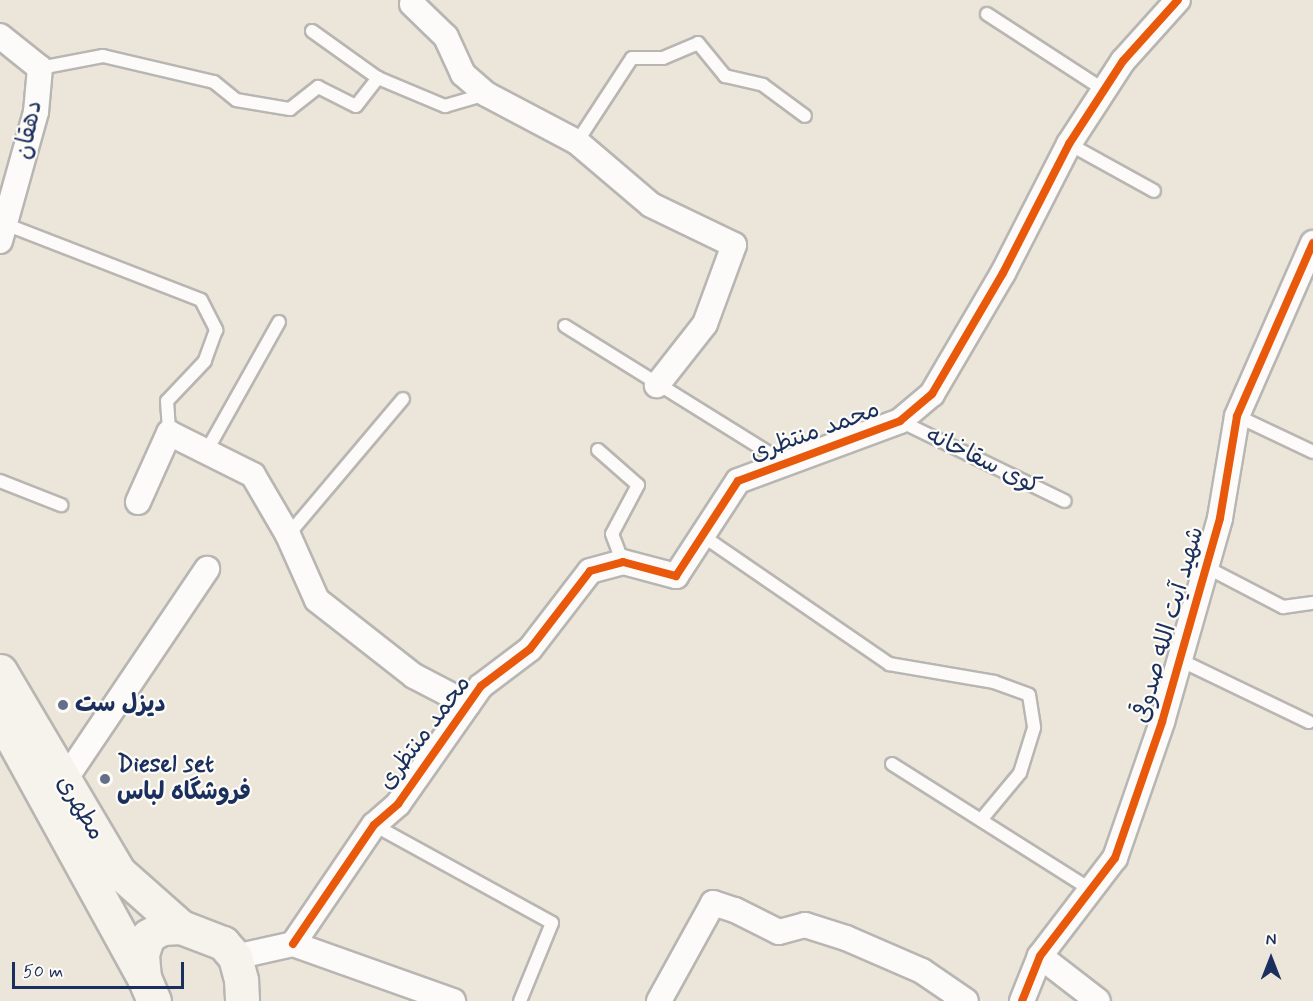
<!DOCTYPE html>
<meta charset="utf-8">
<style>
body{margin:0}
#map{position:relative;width:1313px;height:1001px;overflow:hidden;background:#ece5d9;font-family:Mynerve,"Playpen Sans Arabic",sans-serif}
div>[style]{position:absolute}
.roads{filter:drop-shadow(2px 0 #b8b6b2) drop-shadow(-2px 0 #b8b6b2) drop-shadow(0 2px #b8b6b2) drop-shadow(0 -2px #b8b6b2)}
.service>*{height:12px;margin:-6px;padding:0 6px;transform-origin:6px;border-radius:6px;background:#fcfbf9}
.minor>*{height:24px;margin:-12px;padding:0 12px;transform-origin:12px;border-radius:12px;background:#fcfbf9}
.secondary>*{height:33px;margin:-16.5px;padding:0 16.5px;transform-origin:16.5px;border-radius:16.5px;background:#f6f2ec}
.cycleway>*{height:8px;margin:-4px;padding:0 4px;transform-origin:4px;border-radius:4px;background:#e8590c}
.dots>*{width:16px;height:16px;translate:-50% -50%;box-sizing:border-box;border:3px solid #fdfcf7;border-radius:50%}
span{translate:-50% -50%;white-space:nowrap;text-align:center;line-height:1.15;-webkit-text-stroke:4.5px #fdfcf7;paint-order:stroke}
.street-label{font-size:24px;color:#1b2f5e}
.poi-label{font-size:24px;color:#1b2f5e;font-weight:700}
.left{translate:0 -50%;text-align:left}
.north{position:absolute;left:1241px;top:929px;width:60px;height:60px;-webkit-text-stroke:4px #fdfcf7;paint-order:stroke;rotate:0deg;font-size:16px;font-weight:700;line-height:24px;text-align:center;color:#1b2f5e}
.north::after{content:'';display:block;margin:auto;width:21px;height:27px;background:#1b2f5e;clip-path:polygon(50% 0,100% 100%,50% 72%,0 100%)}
.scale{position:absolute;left:12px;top:962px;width:172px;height:27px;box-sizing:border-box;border:3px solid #1b2f5e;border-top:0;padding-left:8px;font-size:18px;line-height:21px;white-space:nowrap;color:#1b2f5e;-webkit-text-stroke:4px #fdfcf7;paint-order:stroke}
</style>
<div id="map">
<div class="roads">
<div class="service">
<i style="left:987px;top:14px;width:140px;rotate:33deg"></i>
<i style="left:312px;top:31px;width:81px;rotate:35.5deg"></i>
<i style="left:378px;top:78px;width:73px;rotate:22.7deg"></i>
<i style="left:445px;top:106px;width:43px;rotate:-16.3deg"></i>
<i style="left:40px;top:68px;width:64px;rotate:-10.8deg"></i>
<i style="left:103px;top:56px;width:114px;rotate:13.2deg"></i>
<i style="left:214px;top:82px;width:28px;rotate:39deg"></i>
<i style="left:236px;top:100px;width:55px;rotate:9.5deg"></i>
<i style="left:290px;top:109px;width:36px;rotate:-38deg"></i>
<i style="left:318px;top:87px;width:42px;rotate:26.6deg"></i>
<i style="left:356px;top:106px;width:36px;rotate:-52deg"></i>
<i style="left:577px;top:142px;width:100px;rotate:-56.8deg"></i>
<i style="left:632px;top:58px;width:31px"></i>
<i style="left:663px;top:58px;width:38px;rotate:-23deg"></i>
<i style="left:698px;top:43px;width:43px;rotate:50.7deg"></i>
<i style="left:725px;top:76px;width:39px;rotate:13deg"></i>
<i style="left:763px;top:85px;width:52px;rotate:36.4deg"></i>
<i style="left:1069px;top:144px;width:97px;rotate:28.9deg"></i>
<i style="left:5px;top:224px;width:210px;rotate:21.2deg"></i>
<i style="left:201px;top:300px;width:34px;rotate:63deg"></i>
<i style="left:216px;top:330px;width:33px;rotate:110deg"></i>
<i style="left:205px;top:361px;width:55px;rotate:133.5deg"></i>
<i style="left:167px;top:401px;width:32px;rotate:86deg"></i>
<i style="left:565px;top:326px;width:259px;rotate:31.9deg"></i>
<i style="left:1237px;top:416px;width:84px;rotate:25.3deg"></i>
<i style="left:900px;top:421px;width:183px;rotate:25.9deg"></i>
<i style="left:598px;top:450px;width:53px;rotate:41.2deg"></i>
<i style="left:638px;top:485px;width:55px;rotate:118deg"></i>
<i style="left:612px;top:534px;width:30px;rotate:69deg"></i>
<i style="left:206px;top:452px;width:149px;rotate:-60.7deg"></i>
<i style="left:0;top:481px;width:66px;rotate:21.5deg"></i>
<i style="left:288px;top:535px;width:178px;rotate:-49.8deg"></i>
<i style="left:703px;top:536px;width:226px;rotate:34.5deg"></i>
<i style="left:889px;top:664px;width:107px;rotate:9.7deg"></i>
<i style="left:994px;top:682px;width:37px;rotate:20deg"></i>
<i style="left:1029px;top:695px;width:33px;rotate:81deg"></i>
<i style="left:1034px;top:728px;width:47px;rotate:107.3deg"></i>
<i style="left:1020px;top:773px;width:61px;rotate:129.7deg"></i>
<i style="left:1206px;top:567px;width:87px;rotate:27.5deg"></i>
<i style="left:1283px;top:607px;width:30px;rotate:-8deg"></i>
<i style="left:1180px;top:660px;width:143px;rotate:25.7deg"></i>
<i style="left:892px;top:764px;width:236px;rotate:32.3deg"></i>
<i style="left:374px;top:825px;width:203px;rotate:28.8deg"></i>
<i style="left:552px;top:923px;width:84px;rotate:112.3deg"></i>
</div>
<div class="minor">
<i style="left:412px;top:4px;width:47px;rotate:44.1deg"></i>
<i style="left:446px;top:37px;width:41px;rotate:65.3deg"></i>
<i style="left:463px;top:74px;width:30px;rotate:41deg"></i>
<i style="left:486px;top:94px;width:103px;rotate:27.8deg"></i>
<i style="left:577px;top:142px;width:97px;rotate:40.4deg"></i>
<i style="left:651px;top:205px;width:92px;rotate:25.7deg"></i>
<i style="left:734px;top:245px;width:84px;rotate:110.2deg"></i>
<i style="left:705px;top:324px;width:78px;rotate:128.2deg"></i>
<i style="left:0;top:36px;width:51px;rotate:38.7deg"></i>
<i style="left:40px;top:68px;width:44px;rotate:95.2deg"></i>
<i style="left:36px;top:112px;width:134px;rotate:105.6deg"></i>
<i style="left:138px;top:502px;width:76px;rotate:-65.8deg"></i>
<i style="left:169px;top:433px;width:94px;rotate:26.6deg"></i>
<i style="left:253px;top:475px;width:69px;rotate:59.7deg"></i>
<i style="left:288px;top:535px;width:71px;rotate:66deg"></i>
<i style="left:317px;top:600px;width:123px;rotate:38.1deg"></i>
<i style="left:414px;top:676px;width:61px;rotate:27.4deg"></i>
<i style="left:64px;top:781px;width:256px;rotate:-56deg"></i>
<i style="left:293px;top:944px;width:144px;rotate:-55.8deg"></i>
<i style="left:374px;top:825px;width:32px;rotate:-41deg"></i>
<i style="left:398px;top:804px;width:144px;rotate:-54.9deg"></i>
<i style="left:481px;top:686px;width:61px;rotate:-37.1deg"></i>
<i style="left:530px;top:649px;width:98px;rotate:-52.4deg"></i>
<i style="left:590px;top:571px;width:34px;rotate:-15deg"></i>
<i style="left:623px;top:562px;width:55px;rotate:14.8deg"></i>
<i style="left:676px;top:576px;width:113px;rotate:-56.9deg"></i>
<i style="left:738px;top:481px;width:173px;rotate:-20.3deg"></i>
<i style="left:900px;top:421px;width:42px;rotate:-40.2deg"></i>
<i style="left:932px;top:394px;width:140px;rotate:-59.6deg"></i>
<i style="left:1003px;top:273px;width:145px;rotate:-62.9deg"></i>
<i style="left:1069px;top:144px;width:99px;rotate:-57deg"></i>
<i style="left:1123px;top:61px;width:82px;rotate:-48deg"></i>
<i style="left:1040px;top:956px;width:73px;rotate:37.8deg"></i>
<i style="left:235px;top:957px;width:59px;rotate:-12.6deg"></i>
<i style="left:293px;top:944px;width:170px;rotate:19.6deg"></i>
<i style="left:659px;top:1001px;width:112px;rotate:-61.1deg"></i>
<i style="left:713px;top:903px;width:23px;rotate:18deg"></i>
<i style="left:735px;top:910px;width:49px;rotate:26.6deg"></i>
<i style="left:779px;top:932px;width:27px;rotate:-15deg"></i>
<i style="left:805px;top:925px;width:43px;rotate:17.6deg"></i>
<i style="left:846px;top:938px;width:83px;rotate:23.5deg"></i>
<i style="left:922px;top:971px;width:53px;rotate:34.3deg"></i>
<i style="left:1022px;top:1001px;width:48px;rotate:-68.2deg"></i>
<i style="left:1040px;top:956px;width:123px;rotate:-52.6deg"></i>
<i style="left:1115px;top:858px;width:144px;rotate:-70.9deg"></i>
<i style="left:1162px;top:722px;width:212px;rotate:-74.1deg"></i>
<i style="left:1220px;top:518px;width:103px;rotate:-80.5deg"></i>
<i style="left:1237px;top:416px;width:189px;rotate:-66.3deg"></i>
</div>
<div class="secondary">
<i style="left:0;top:671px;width:234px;rotate:59.4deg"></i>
<i style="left:119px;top:872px;width:83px;rotate:41.6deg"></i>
<i style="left:0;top:716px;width:299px;rotate:61.2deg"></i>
<i style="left:154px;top:1001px;width:25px;rotate:-113deg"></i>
<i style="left:144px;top:978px;width:24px;rotate:-95deg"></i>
<i style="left:142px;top:954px;width:19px;rotate:-72deg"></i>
<i style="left:148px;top:936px;width:16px;rotate:-30deg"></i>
<i style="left:162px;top:928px;width:19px;rotate:-3deg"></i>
<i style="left:181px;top:927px;width:45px;rotate:20.9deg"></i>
<i style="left:223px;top:943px;width:18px;rotate:49deg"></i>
<i style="left:235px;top:957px;width:24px;rotate:75deg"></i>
<i style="left:241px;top:980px;width:21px;rotate:87deg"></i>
</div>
</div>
<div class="cycleway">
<i style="left:293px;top:944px;width:144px;rotate:-55.8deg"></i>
<i style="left:374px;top:825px;width:32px;rotate:-41deg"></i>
<i style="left:398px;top:804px;width:144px;rotate:-54.9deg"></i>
<i style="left:481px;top:686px;width:61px;rotate:-37.1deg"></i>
<i style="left:530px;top:649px;width:98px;rotate:-52.4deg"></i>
<i style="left:590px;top:571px;width:34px;rotate:-15deg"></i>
<i style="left:623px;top:562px;width:55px;rotate:14.8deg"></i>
<i style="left:676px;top:576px;width:113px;rotate:-56.9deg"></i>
<i style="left:738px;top:481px;width:173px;rotate:-20.3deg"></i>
<i style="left:900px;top:421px;width:42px;rotate:-40.2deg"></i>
<i style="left:932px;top:394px;width:140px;rotate:-59.6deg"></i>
<i style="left:1003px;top:273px;width:145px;rotate:-62.9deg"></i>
<i style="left:1069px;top:144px;width:99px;rotate:-57deg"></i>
<i style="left:1123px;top:61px;width:82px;rotate:-48deg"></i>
<i style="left:1022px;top:1001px;width:48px;rotate:-68.2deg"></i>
<i style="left:1040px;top:956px;width:123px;rotate:-52.6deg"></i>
<i style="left:1115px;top:858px;width:144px;rotate:-70.9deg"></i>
<i style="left:1162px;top:722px;width:212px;rotate:-74.1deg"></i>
<i style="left:1220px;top:518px;width:103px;rotate:-80.5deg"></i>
<i style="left:1237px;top:416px;width:189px;rotate:-66.3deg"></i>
</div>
<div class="dots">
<i style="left:63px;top:705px;background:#646f89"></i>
<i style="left:105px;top:779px;background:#646f89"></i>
</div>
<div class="street-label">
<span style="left:29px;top:130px;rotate:-78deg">دهقان</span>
<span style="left:815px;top:432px;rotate:-20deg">محمد منتظری</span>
<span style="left:983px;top:461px;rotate:26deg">کوی سقاخانه</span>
<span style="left:1169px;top:625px;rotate:-74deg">شهید آیت الله صدوقی</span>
<span style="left:425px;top:733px;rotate:-53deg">محمد منتظری</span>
<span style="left:80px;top:808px;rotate:59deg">مطهری</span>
</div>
<div class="poi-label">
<span class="left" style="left:75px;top:705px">دیزل ست</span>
<span class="left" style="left:117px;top:779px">Diesel set<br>فروشگاه لباس</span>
</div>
<div class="north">N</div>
<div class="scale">50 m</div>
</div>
